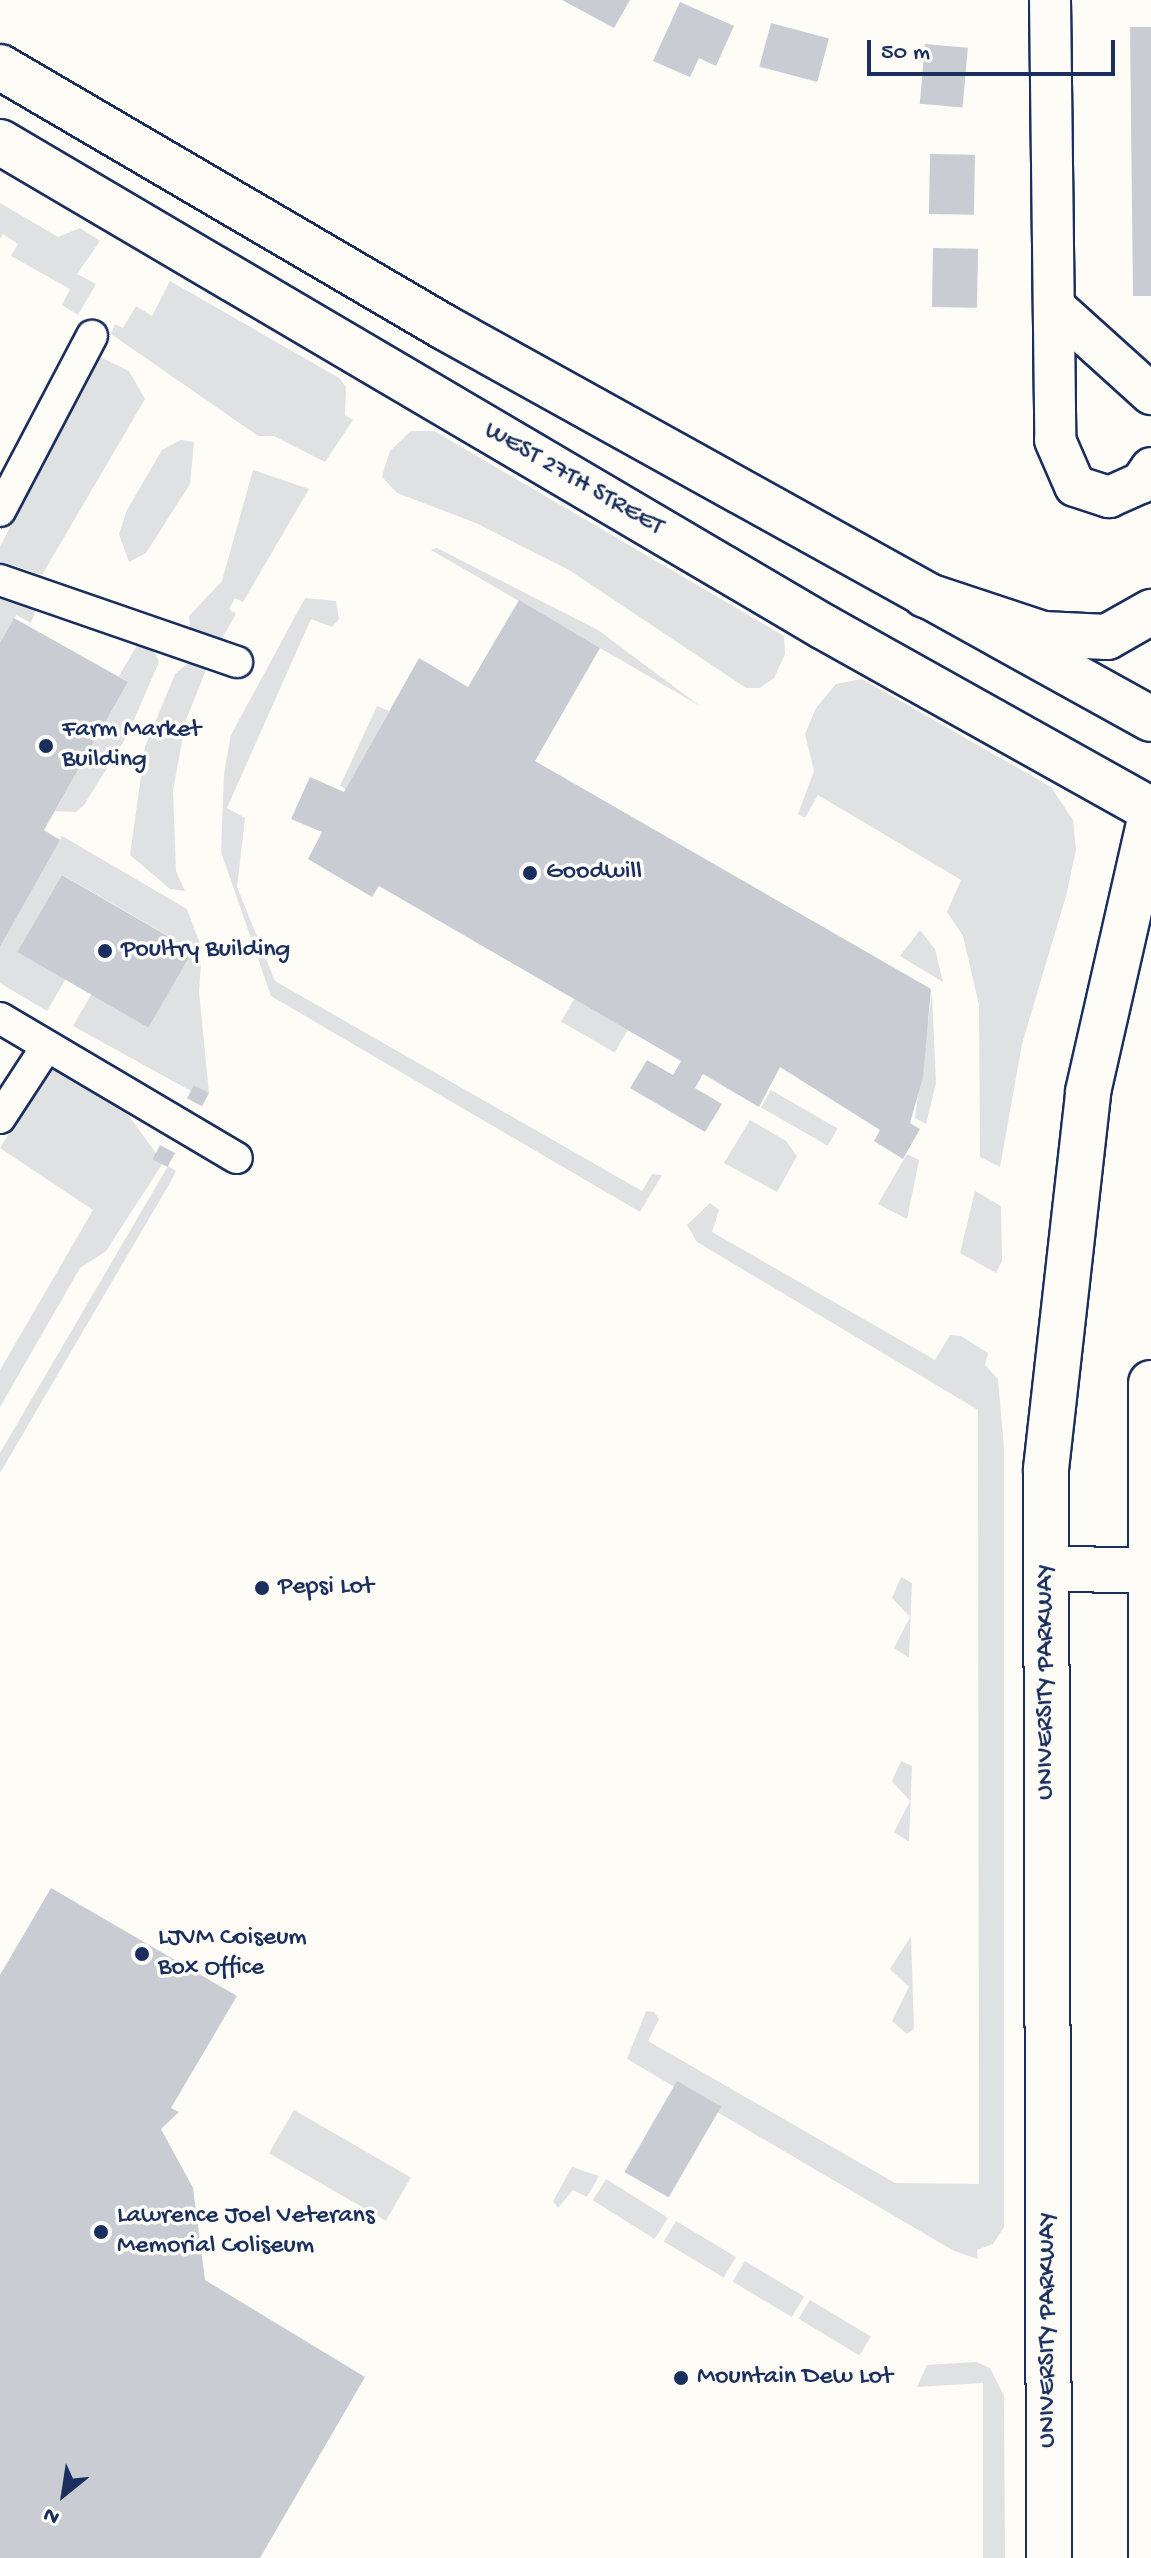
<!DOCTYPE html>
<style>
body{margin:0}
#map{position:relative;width:1151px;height:2558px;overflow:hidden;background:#fdfcf7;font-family:"Gochi Hand",sans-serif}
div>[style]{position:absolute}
.green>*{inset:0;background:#e0e1e3;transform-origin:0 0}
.building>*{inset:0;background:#c9ccd3;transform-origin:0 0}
.roads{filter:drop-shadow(2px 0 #1b2f5e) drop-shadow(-2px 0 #1b2f5e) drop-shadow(0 2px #1b2f5e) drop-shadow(0 -2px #1b2f5e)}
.pedestrian>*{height:30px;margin:-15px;padding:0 15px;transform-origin:15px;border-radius:15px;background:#fdfcf7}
.minor>*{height:40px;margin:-20px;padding:0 20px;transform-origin:20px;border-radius:20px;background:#fdfcf7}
.tertiary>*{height:44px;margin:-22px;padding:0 22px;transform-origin:22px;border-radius:22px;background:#fdfcf7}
.primary>*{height:44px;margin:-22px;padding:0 22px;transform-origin:22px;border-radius:22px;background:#fdfcf7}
.dots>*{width:22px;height:22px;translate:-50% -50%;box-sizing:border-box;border:4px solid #fdfcf7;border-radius:50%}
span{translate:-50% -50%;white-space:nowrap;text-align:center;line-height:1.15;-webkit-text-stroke:7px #fdfcf7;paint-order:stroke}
.street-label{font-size:26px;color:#1b2f5e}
.poi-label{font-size:26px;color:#1b2f5e}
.left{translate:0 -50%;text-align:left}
.north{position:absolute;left:24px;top:2454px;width:80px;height:80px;-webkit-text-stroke:6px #fdfcf7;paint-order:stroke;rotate:210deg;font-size:22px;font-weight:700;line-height:32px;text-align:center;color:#1b2f5e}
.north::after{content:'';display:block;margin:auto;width:28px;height:36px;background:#1b2f5e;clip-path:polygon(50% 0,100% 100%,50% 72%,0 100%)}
.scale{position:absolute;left:867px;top:40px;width:248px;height:36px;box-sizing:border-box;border:4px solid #1b2f5e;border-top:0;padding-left:10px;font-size:24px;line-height:28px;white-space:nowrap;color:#1b2f5e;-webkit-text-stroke:6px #fdfcf7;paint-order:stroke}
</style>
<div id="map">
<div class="green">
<i style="clip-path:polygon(0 203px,58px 237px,80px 228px,100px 241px,77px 274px,96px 284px,78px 315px,62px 305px,70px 289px,11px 256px,18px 244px,3px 234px,0 239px)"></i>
<i style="clip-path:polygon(170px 281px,339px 378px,346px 387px,345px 415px,353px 420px,325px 462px,274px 436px,258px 436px,111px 334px,115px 324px,123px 328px,136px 306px,152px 316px)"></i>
<i style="clip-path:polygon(98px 356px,129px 371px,145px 399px,42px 575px,0 561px,0 547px)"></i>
<i style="clip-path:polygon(411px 431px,434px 431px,784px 636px,785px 654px,774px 678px,760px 688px,746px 688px,569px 570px,476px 523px,397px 493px,382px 477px,384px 469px,390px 451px)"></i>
<i style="clip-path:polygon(181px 440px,194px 442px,190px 484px,146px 553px,129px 562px,119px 534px,127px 510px,162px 450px)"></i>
<i style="clip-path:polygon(253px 470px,309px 489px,243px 602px,235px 598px,229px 609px,236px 614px,221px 640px,190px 628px,189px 616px,222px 581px)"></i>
<i style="clip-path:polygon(437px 548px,598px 630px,700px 706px,431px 550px)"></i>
<i style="clip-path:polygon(0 594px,37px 607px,31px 623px,16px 615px,0 643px)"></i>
<i style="clip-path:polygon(305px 598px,336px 601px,339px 619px,332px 627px,311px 619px,227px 808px,245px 818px,237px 887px,275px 981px,642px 1191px,652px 1174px,662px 1175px,640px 1212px,271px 996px,221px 852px,224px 774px,231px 735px)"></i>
<i style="clip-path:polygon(139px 642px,152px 646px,159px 662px,127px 736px,84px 805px,76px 812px,55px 811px,128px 682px,119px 676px)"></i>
<i style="clip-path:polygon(192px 660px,208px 665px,186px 720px,173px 790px,176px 871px,185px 891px,170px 889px,130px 855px,145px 747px,175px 674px)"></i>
<i style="clip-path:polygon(862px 679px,1051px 787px,1073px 820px,1076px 850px,1066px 896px,1022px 1044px,1000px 1167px,980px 1157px,979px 1005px,963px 936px,947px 912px,961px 880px,818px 795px,805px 818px,798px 814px,814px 771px,805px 734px,816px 708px,836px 684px)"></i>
<i style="clip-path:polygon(377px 706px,389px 711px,346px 789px,340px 786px)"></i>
<i style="clip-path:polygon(62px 836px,187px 909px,202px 949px,199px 991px,209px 1093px,194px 1085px,191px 1091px,73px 1026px,91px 995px,193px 950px,63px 875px,65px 980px,47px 1011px,0 983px,0 947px)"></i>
<i style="clip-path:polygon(920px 930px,935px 949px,943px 982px,900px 956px)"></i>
<i style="clip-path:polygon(932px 993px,936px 1083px,926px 1124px,915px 1118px)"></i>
<i style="left:574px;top:999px;width:62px;height:26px;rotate:30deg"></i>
<i style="clip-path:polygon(50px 1068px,121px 1105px,163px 1163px,106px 1251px,80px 1268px,0 1407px,0 1370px,93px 1210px,0 1148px)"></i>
<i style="left:771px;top:1090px;width:77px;height:20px;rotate:30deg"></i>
<i style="clip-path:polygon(750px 1120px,786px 1141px,797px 1156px,777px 1192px,724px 1163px)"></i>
<i style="clip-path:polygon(907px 1154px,919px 1160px,907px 1219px,878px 1204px)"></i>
<i style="clip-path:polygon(168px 1166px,176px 1171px,171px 1181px,0 1473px,0 1453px)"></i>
<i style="clip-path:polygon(975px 1191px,1001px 1206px,1002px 1261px,996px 1273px,960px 1253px)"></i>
<i style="clip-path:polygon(710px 1203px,719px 1210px,712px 1232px,935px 1360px,950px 1335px,961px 1336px,988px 1353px,985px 1365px,998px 1379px,1004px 1449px,1004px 2227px,993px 2244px,977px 2250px,978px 2259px,954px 2251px,627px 2059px,646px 2011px,654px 2012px,659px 2019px,648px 2041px,895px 2183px,979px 2184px,978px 1410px,697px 1242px,687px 1225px)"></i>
<i style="clip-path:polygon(901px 1577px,912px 1583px,909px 1658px,894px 1648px,910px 1617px,892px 1598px)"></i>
<i style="clip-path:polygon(901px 1761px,912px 1766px,909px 1842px,894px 1832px,910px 1801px,892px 1781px)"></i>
<i style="clip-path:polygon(911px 1936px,914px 2029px,907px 2034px,892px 2021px,909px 1987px,890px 1969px)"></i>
<i style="left:294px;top:2110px;width:135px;height:50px;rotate:30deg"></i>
<i style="clip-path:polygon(572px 2167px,599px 2176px,587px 2197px,573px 2190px,558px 2208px,553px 2201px)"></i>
<i style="left:606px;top:2179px;width:73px;height:25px;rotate:32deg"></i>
<i style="left:676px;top:2221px;width:70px;height:24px;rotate:31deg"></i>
<i style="left:745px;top:2261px;width:69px;height:24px;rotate:31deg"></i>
<i style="left:810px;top:2300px;width:71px;height:22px;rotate:31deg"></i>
<i style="clip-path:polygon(976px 2362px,990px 2368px,1004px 2396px,1005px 2558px,983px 2558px,983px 2383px,917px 2387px,927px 2365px)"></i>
</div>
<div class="building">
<i style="clip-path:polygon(562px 0,630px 0,614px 28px)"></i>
<i style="clip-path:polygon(680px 2px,734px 26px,716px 66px,699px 58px,690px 77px,653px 61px)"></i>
<i style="left:771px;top:23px;width:60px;height:45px;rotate:15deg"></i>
<i style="clip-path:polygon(1130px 27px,1151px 27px,1151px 296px,1133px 296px)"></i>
<i style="left:925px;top:44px;width:43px;height:60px;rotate:5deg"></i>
<i style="left:930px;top:154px;width:45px;height:60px;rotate:1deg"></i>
<i style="left:933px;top:248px;width:45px;height:59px;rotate:1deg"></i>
<i style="clip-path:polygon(519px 600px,600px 648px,535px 761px,931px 989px,923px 1077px,910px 1123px,920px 1129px,903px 1159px,874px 1141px,880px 1130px,780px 1067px,759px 1107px,703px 1074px,695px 1088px,722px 1104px,705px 1132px,630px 1088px,647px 1060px,673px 1075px,681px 1061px,379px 886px,372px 897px,308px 859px,322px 832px,291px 819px,310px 777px,344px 792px,419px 658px,468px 687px)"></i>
<i style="clip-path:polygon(14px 618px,128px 682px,44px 830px,60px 840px,0 947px,0 643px)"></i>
<i style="left:62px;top:875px;width:151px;height:89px;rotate:30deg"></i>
<i style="left:194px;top:1085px;width:17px;height:15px;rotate:28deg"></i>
<i style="left:160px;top:1145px;width:17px;height:16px;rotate:28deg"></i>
<i style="clip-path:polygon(51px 1888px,237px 1996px,171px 2108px,179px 2112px,161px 2129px,193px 2188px,205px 2280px,365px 2377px,260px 2558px,0 2558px,0 1975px)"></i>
<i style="left:677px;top:2081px;width:51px;height:105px;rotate:30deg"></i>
</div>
<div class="roads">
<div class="pedestrian">
<i style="left:0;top:511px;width:198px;rotate:-62.3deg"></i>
<i style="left:0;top:580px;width:251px;rotate:19.1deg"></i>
<i style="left:0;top:1018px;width:275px;rotate:30.6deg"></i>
<i style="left:0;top:1118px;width:86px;rotate:-56.9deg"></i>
</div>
<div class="minor">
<i style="left:1050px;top:0;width:440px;rotate:89.3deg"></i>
<i style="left:1055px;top:440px;width:50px;rotate:66.5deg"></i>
<i style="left:1075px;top:486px;width:36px;rotate:18deg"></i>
<i style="left:1109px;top:497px;width:35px;rotate:-24deg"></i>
<i style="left:1141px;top:483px;width:18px;rotate:-56deg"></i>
<i style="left:1057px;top:309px;width:127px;rotate:42.1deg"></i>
</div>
<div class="tertiary">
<i style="left:0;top:67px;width:515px;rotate:30.35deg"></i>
<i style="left:444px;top:327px;width:808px;rotate:29.01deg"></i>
<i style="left:0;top:142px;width:956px;rotate:30.48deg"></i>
<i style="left:824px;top:627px;width:375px;rotate:29.2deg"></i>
</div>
<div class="primary">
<i style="left:925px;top:595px;width:124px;rotate:18.3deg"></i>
<i style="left:1043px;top:634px;width:64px;rotate:2.7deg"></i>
<i style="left:1107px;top:637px;width:51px;rotate:-29.6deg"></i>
<i style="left:1046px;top:1569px;width:101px;rotate:0.6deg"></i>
<i style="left:1049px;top:2558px;width:1089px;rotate:-90.16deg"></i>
<i style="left:1046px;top:1469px;width:379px;rotate:-83.6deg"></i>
<i style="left:1088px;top:1092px;width:284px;rotate:-77.2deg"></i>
<i style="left:1151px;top:2558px;width:1175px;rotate:-90deg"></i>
</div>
</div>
<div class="dots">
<i style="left:46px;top:746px;background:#1b2f5e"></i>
<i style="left:530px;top:873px;background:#1b2f5e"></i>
<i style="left:105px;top:951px;background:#1b2f5e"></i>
<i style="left:262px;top:1588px;background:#1b2f5e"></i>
<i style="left:142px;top:1954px;background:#1b2f5e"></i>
<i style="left:101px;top:2232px;background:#1b2f5e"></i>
<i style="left:681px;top:2378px;background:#1b2f5e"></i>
</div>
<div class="street-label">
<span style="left:573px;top:480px;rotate:30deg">WEST 27TH STREET</span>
<span style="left:1047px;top:1682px;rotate:-90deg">UNIVERSITY PARKWAY</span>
<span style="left:1049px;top:2330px;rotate:-90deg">UNIVERSITY PARKWAY</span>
</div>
<div class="poi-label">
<span class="left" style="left:62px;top:746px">Farm Market<br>Building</span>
<span class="left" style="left:546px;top:873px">Goodwill</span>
<span class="left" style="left:121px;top:951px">Poultry Building</span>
<span class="left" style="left:278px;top:1588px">Pepsi Lot</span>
<span class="left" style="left:158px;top:1954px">LJVM Coiseum<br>Box Office</span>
<span class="left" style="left:117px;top:2232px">Lawrence Joel Veterans<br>Memorial Coliseum</span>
<span class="left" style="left:697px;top:2378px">Mountain Dew Lot</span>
</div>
<div class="north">N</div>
<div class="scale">50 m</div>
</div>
